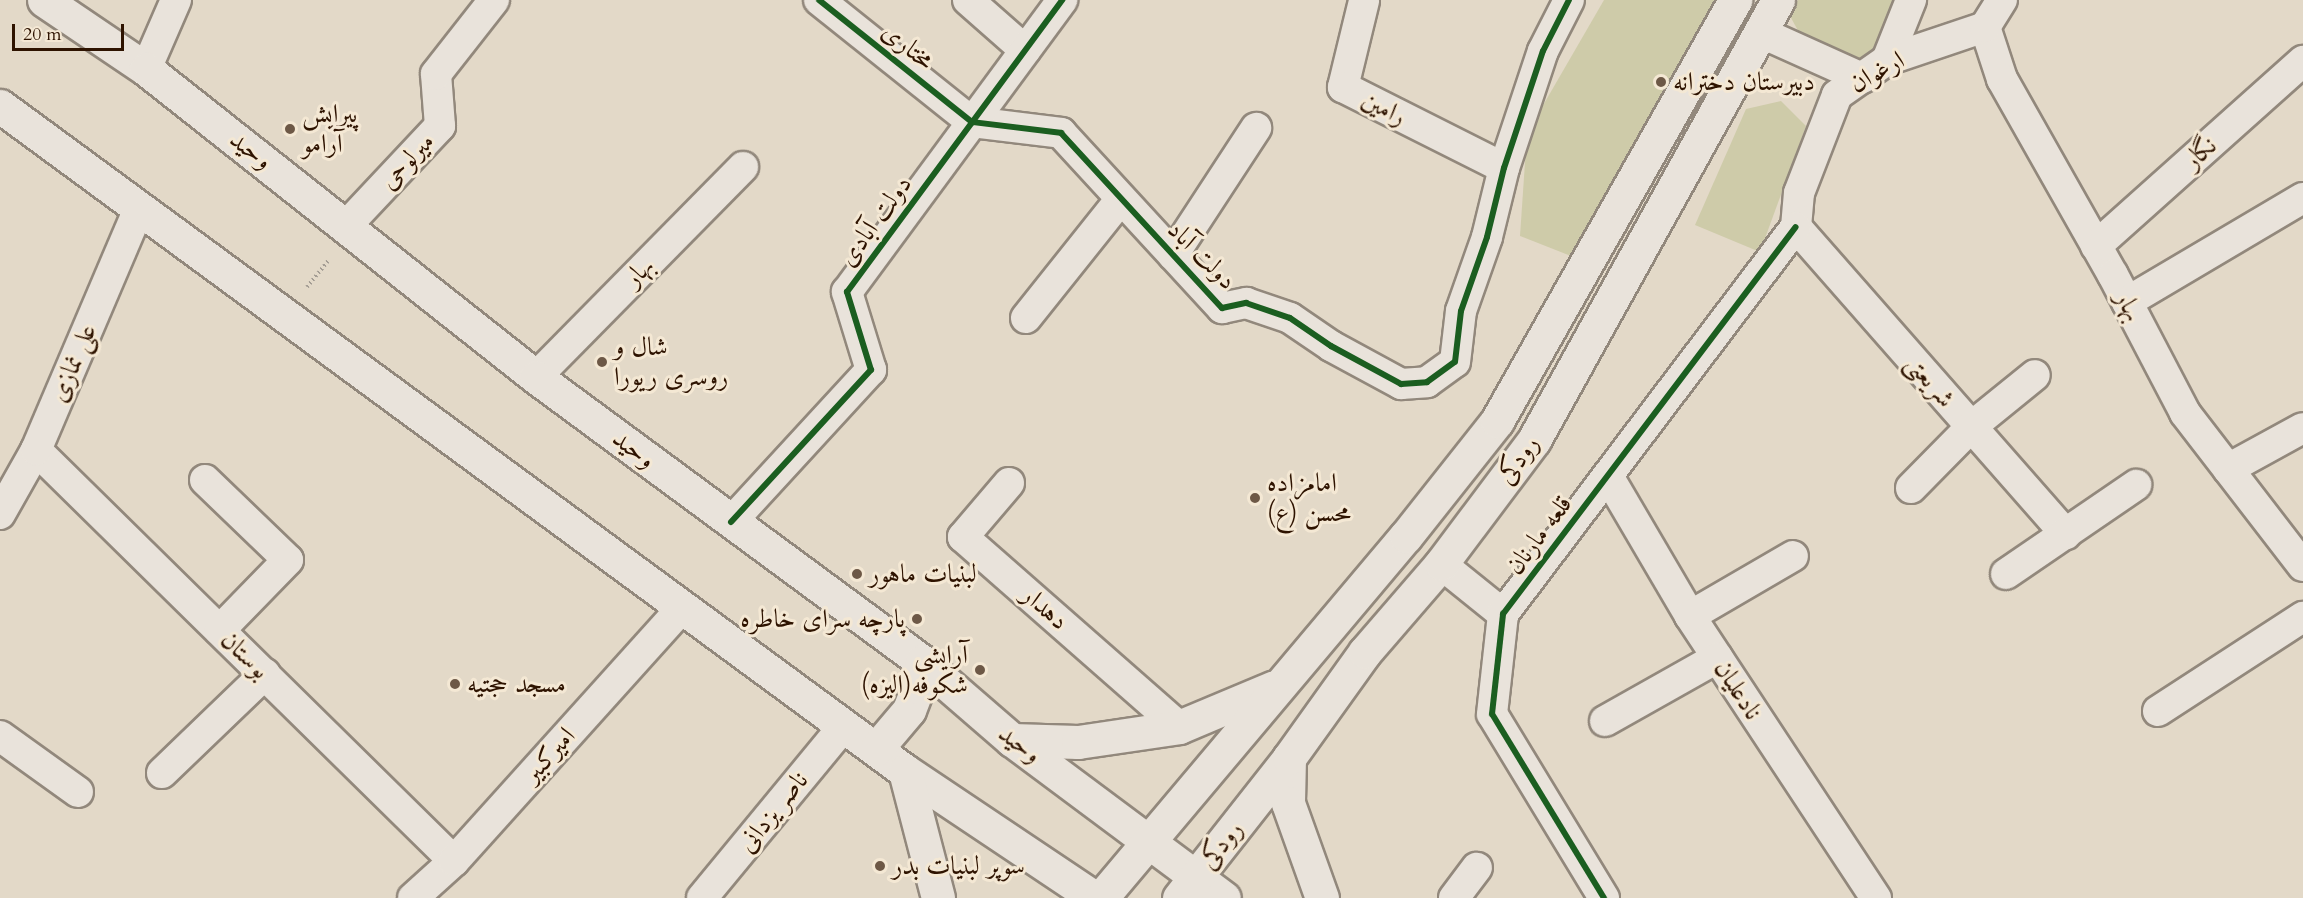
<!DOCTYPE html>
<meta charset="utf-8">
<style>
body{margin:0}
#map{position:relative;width:2303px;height:898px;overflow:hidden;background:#e3d9c8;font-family:Cardo,Amiri,serif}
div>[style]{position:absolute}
.green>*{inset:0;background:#cecba9}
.path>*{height:4px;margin-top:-2px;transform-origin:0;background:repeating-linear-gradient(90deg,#a49d94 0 1.5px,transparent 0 4.5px)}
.roads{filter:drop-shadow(2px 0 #92887c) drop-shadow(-2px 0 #92887c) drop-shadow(0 2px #92887c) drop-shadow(0 -2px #92887c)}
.street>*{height:30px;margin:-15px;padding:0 15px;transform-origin:15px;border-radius:15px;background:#e9e3db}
.secondary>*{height:33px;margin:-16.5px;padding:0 16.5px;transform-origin:16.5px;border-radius:16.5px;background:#e9e3db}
.cycleway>*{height:6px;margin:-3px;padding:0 3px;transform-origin:3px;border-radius:3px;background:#1b5e20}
.dots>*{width:16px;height:16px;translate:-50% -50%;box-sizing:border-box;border:3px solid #f4e8d4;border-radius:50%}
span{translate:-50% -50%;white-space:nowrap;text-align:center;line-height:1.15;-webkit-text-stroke:6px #f4e8d4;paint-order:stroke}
.street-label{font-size:26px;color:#2e1300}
.poi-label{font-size:26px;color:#2e1300}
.left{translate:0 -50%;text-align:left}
.right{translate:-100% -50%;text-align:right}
.scale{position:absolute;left:12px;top:24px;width:112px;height:27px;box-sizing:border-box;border:3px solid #2e1300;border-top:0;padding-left:8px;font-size:18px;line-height:21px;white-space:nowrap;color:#2e1300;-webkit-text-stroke:4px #f4e8d4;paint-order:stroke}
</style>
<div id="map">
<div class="green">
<i style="clip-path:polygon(1604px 0,1719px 0,1576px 258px,1520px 236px,1527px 133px)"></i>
<i style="clip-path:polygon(1798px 0,1896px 0,1879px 48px,1863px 64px,1807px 47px,1790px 16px)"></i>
<i style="clip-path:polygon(1781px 101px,1806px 126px,1760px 252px,1695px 225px,1746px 109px)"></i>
</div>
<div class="path">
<i style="left:307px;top:287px;width:35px;rotate:-51deg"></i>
</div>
<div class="roads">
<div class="street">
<i style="left:819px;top:0;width:196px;rotate:38.6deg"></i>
<i style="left:972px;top:122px;width:90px;rotate:7deg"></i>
<i style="left:1061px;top:133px;width:238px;rotate:47.4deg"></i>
<i style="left:1222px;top:308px;width:25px;rotate:-12deg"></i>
<i style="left:1246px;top:303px;width:46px;rotate:18.8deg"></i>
<i style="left:1290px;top:318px;width:50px;rotate:34.3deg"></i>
<i style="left:1331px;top:346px;width:80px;rotate:28.5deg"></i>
<i style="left:1401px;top:384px;width:26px;rotate:-4deg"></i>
<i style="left:1427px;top:382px;width:34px;rotate:-36deg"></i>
<i style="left:1455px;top:362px;width:51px;rotate:-83.3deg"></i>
<i style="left:1461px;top:311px;width:78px;rotate:-70.6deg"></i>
<i style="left:1487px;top:237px;width:71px;rotate:-76.2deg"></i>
<i style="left:1504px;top:168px;width:123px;rotate:-71.6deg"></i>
<i style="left:1543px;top:51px;width:57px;rotate:-63deg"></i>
<i style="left:968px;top:0;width:76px;rotate:41.3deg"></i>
<i style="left:1364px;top:1px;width:89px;rotate:103.7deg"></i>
<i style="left:1343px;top:87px;width:180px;rotate:26.7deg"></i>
<i style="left:1985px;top:27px;width:55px;rotate:71.9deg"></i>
<i style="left:2002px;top:79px;width:225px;rotate:60.5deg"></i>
<i style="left:2113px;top:275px;width:156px;rotate:62.4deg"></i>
<i style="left:2185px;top:413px;width:193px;rotate:52.4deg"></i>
<i style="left:1762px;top:33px;width:110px;rotate:24.2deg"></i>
<i style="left:1887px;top:60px;width:65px;rotate:-68.2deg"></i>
<i style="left:146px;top:69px;width:75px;rotate:-66.5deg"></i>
<i style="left:347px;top:225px;width:136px;rotate:-46.8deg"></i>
<i style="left:440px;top:126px;width:52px;rotate:-94.4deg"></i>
<i style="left:436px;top:74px;width:94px;rotate:-51.9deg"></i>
<i style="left:1796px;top:227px;width:409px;rotate:48.7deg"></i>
<i style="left:1796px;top:227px;width:34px;rotate:-85deg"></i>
<i style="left:1799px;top:193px;width:105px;rotate:-68.8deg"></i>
<i style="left:1837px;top:95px;width:61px;rotate:-35deg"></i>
<i style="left:1887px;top:60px;width:103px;rotate:-18.6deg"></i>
<i style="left:1985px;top:27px;width:32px;rotate:-58deg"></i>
<i style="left:2096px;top:246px;width:278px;rotate:-41.8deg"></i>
<i style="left:1173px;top:255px;width:152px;rotate:-56.8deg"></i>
<i style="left:2127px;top:302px;width:204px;rotate:-30.6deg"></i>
<i style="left:1026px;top:318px;width:152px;rotate:-51.4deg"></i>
<i style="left:536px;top:377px;width:295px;rotate:-45.4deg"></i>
<i style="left:36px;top:450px;width:586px;rotate:44.52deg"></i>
<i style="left:2228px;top:469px;width:85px;rotate:-28.7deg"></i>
<i style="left:1608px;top:476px;width:162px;rotate:59.6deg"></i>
<i style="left:1690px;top:616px;width:338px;rotate:56.6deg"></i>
<i style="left:205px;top:480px;width:115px;rotate:43.9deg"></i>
<i style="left:288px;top:560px;width:98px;rotate:134.2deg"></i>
<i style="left:1009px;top:483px;width:71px;rotate:130.4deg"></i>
<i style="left:963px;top:537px;width:288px;rotate:41.3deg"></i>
<i style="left:1911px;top:488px;width:86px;rotate:-45.5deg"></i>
<i style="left:1971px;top:427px;width:82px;rotate:-39.1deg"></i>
<i style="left:0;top:514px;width:73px;rotate:-60.6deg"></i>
<i style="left:36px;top:450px;width:263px;rotate:-66.9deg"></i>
<i style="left:731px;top:522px;width:207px;rotate:-47.4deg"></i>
<i style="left:871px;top:370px;width:82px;rotate:-107.1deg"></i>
<i style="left:847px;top:292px;width:363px;rotate:-53.6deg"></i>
<i style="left:1441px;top:564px;width:80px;rotate:38.9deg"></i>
<i style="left:2006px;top:574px;width:158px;rotate:-34.4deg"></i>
<i style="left:1690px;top:616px;width:119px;rotate:-30.2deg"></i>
<i style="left:2158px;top:711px;width:173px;rotate:-33deg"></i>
<i style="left:1605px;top:721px;width:129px;rotate:-29.4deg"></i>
<i style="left:0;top:736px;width:96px;rotate:35.7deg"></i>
<i style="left:162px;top:773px;width:143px;rotate:-43.9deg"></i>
<i style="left:413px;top:898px;width:55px;rotate:-42.1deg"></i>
<i style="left:454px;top:861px;width:341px;rotate:-48deg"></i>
<i style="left:702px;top:898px;width:223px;rotate:-50.5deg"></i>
<i style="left:1454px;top:898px;width:38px;rotate:-53deg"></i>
<i style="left:1604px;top:898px;width:215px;rotate:-121.3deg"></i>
<i style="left:1492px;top:714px;width:101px;rotate:-83.7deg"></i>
<i style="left:1503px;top:614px;width:485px;rotate:-52.9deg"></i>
</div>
<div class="secondary">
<i style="left:44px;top:0;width:123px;rotate:34.1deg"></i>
<i style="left:146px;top:69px;width:497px;rotate:38.3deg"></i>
<i style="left:536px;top:377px;width:480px;rotate:36.4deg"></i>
<i style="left:922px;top:662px;width:119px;rotate:40.9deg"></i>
<i style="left:1012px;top:740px;width:264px;rotate:36.7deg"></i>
<i style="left:0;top:106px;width:1123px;rotate:36.31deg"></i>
<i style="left:905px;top:771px;width:229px;rotate:33.8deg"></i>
<i style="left:1012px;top:740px;width:66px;rotate:1.7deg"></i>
<i style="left:1078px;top:742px;width:102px;rotate:-8.4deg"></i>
<i style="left:1179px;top:727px;width:101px;rotate:-22.8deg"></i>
<i style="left:876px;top:749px;width:51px;rotate:-49.8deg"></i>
<i style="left:909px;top:710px;width:25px;rotate:-69deg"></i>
<i style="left:918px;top:687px;width:25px;rotate:-81deg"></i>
<i style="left:1289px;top:758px;width:45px;rotate:91.3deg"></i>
<i style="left:1288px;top:803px;width:101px;rotate:70.3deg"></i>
<i style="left:905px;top:771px;width:131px;rotate:75.4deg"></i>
<i style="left:1101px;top:898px;width:473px;rotate:-49.9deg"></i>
<i style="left:1406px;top:536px;width:147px;rotate:-51.6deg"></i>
<i style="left:1497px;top:421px;width:484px;rotate:-60.5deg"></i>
<i style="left:1179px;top:898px;width:178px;rotate:-51.8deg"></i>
<i style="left:1289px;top:758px;width:130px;rotate:-54.4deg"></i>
<i style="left:1365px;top:652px;width:116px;rotate:-49.2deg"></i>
<i style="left:1441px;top:564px;width:155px;rotate:-53.1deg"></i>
<i style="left:1534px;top:440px;width:503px;rotate:-60.99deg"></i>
</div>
</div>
<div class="cycleway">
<i style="left:819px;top:0;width:196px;rotate:38.6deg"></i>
<i style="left:972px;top:122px;width:90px;rotate:7deg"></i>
<i style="left:1061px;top:133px;width:238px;rotate:47.4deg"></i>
<i style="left:1222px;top:308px;width:25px;rotate:-12deg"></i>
<i style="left:1246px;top:303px;width:46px;rotate:18.8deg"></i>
<i style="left:1290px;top:318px;width:50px;rotate:34.3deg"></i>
<i style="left:1331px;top:346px;width:80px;rotate:28.5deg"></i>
<i style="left:1401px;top:384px;width:26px;rotate:-4deg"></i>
<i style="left:1427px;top:382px;width:34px;rotate:-36deg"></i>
<i style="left:1455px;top:362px;width:51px;rotate:-83.3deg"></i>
<i style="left:1461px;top:311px;width:78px;rotate:-70.6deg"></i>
<i style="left:1487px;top:237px;width:71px;rotate:-76.2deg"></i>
<i style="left:1504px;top:168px;width:123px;rotate:-71.6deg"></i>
<i style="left:1543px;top:51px;width:57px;rotate:-63deg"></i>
<i style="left:731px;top:522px;width:207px;rotate:-47.4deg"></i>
<i style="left:871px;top:370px;width:82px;rotate:-107.1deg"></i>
<i style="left:847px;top:292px;width:363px;rotate:-53.6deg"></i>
<i style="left:1604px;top:898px;width:215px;rotate:-121.3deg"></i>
<i style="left:1492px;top:714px;width:101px;rotate:-83.7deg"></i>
<i style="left:1503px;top:614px;width:485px;rotate:-52.9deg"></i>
</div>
<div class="dots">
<i style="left:1661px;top:82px;background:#6d5846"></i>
<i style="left:290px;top:129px;background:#6d5846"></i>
<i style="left:602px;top:362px;background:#6d5846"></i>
<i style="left:1255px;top:498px;background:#6d5846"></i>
<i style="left:857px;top:574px;background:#6d5846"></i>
<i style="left:917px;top:619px;background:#6d5846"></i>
<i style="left:980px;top:670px;background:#6d5846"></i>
<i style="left:455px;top:684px;background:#6d5846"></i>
<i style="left:880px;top:866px;background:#6d5846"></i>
</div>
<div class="street-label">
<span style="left:908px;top:46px;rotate:39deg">مختاری</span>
<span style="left:1877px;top:72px;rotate:-29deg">ارغوان</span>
<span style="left:1384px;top:108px;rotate:27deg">رامین</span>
<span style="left:251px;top:150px;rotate:38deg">وحید</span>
<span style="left:2200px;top:153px;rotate:-42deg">نگار</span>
<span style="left:407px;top:161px;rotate:-47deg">میرلوحی</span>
<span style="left:875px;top:221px;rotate:-54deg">دولت آبادی</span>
<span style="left:1202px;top:255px;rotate:45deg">دولت آباد</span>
<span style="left:639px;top:272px;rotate:-45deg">بهار</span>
<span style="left:2129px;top:306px;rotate:63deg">بهار</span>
<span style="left:73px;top:363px;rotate:-67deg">علی نمازی</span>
<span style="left:1930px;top:381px;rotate:49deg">شریعتی</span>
<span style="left:634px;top:449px;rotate:37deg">وحید</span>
<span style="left:1518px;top:460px;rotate:-55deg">رودکی</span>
<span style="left:1539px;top:535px;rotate:-53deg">قلعه مارنان</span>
<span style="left:1045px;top:608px;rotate:41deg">دهدار</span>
<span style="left:245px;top:655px;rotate:44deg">بوستان</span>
<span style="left:1738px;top:690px;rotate:57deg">نادعلیان</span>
<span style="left:1020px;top:744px;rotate:38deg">وحید</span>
<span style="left:549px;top:755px;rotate:-48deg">امیرکبیر</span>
<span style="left:773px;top:812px;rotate:-51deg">ناصر یزدانی</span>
<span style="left:1221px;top:845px;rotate:-52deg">رودکی</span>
</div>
<div class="poi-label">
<span class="left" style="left:1673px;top:82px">دبیرستان دخترانه</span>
<span class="left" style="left:302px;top:129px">پیرایش<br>آرامو</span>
<span class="left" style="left:614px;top:362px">شال و<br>روسری ریورا</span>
<span class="left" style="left:1267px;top:498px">امامزاده<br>محسن (ع)</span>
<span class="left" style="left:869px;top:574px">لبنیات ماهور</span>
<span class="right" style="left:905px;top:619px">پارچه سرای خاطره</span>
<span class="right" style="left:968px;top:670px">آرایشی<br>شکوفه(الیزه)</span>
<span class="left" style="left:467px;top:684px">مسجد حجتیه</span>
<span class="left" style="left:892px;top:866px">سوپر لبنیات بدر</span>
</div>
<div class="scale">20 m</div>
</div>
